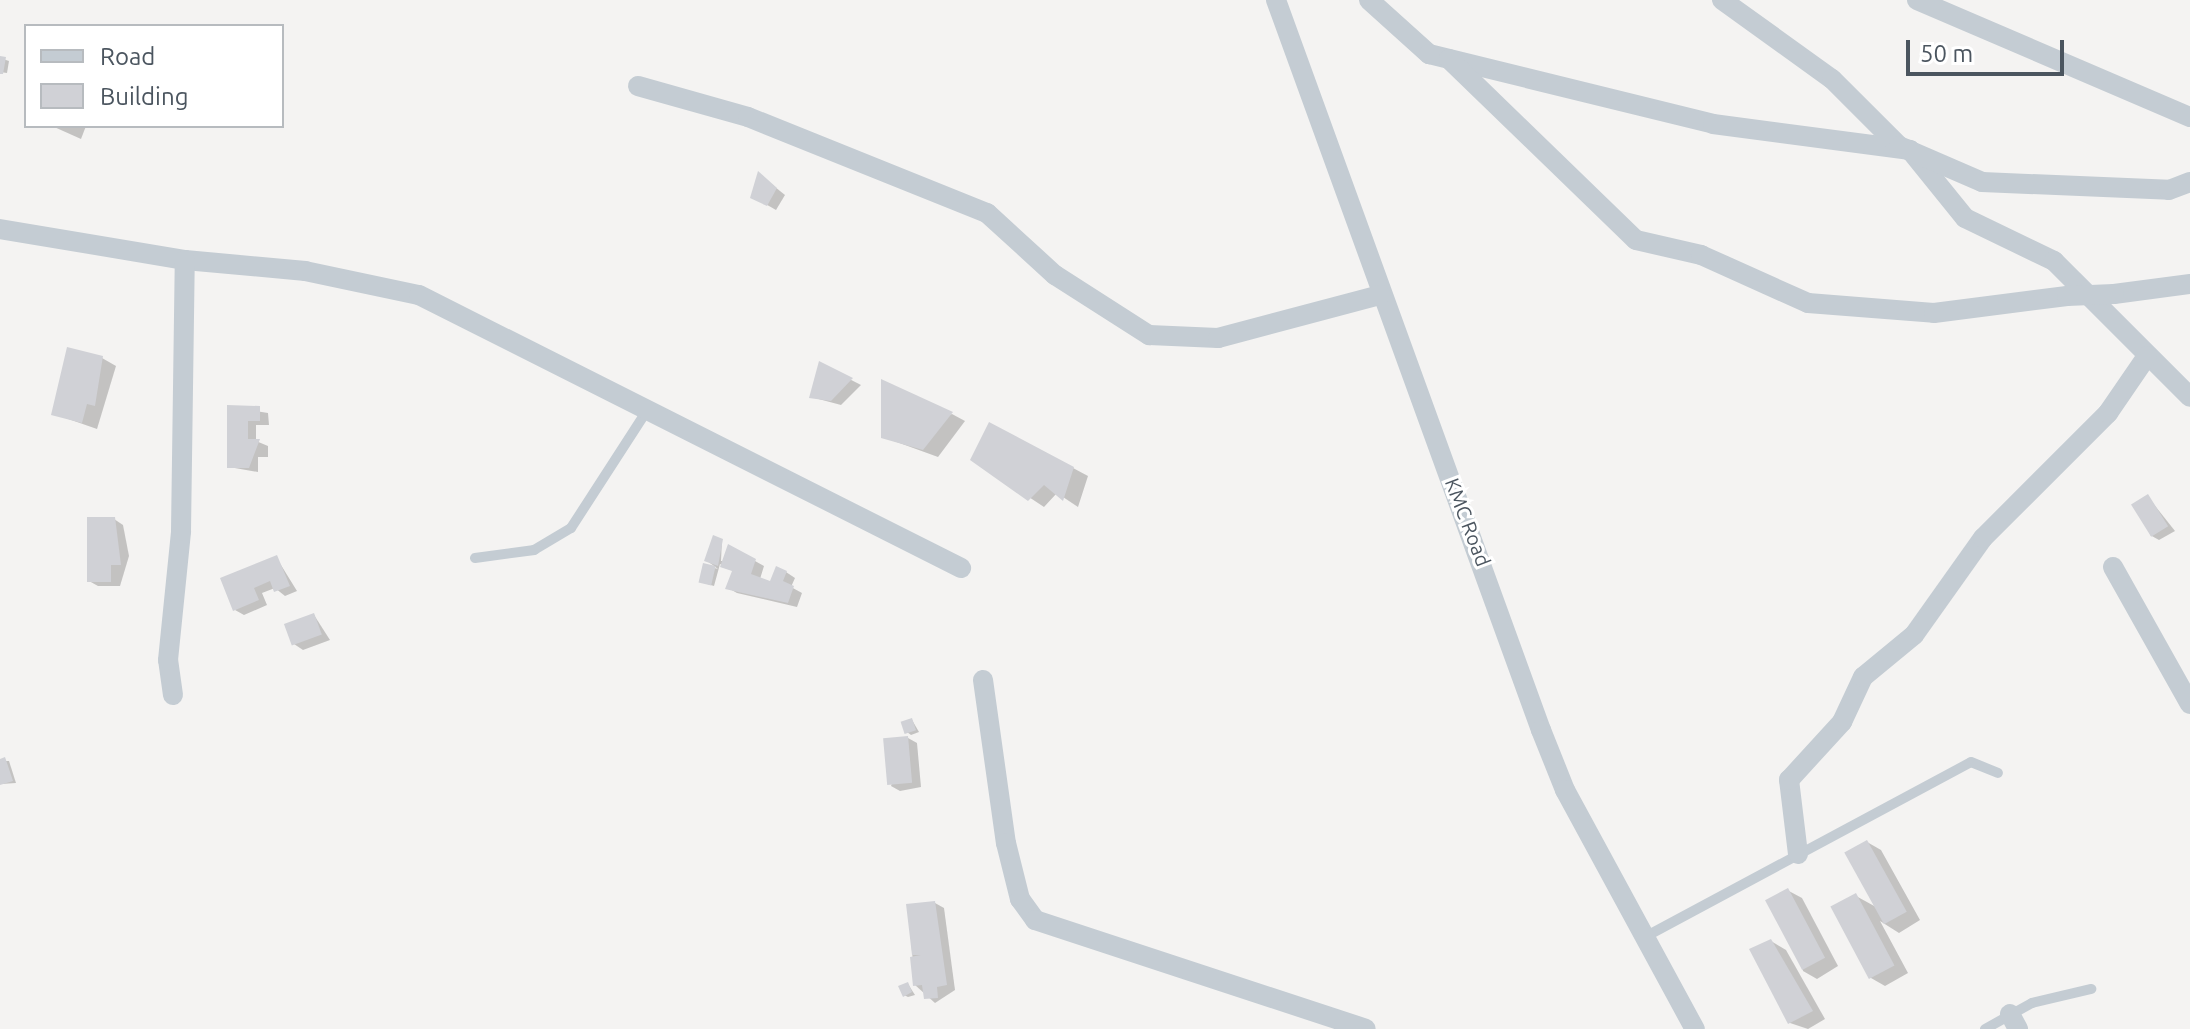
<!DOCTYPE html>
<style>
body{margin:0}
#map{position:relative;width:2190px;height:1029px;overflow:hidden;background:#f4f3f2;font-family:Ubuntu,sans-serif}
div>[style]{position:absolute}
.shadow>*{inset:0;background:#0003}
.building>*{inset:0;background:#d0d1d6;transform-origin:0 0}
.lane>*{height:10px;margin:-5px;padding:0 5px;transform-origin:5px;border-radius:5px;background:#c4ccd3}
.street>*{height:20px;margin:-10px;padding:0 10px;transform-origin:10px;border-radius:10px;background:#c4ccd3}
.street-bridge>*{height:20px;margin:-10px;padding:0 10px;transform-origin:10px;border-radius:10px;background:#c4ccd3}
span{translate:-50% -50%;white-space:nowrap;text-align:center;line-height:1.15;-webkit-text-stroke:6px #fff;paint-order:stroke}
.street-label{font-size:20px;color:#4b555f}
.legend{position:absolute;left:24px;top:24px;width:260px;height:104px;box-sizing:border-box;background:#fff;border:2px solid #b7bbbf;margin:0;padding:10px 14px;list-style:none;font-size:24px;color:#4b555f}
.legend li{display:flex;align-items:center;gap:16px;height:40px}
.legend b{width:40px;border:2px solid #b7bbbf}
.scale{position:absolute;left:1906px;top:40px;width:158px;height:36px;box-sizing:border-box;border:4px solid #4b555f;border-top:0;padding-left:10px;font-size:24px;line-height:28px;white-space:nowrap;color:#4b555f;-webkit-text-stroke:6px #fff;paint-order:stroke}
</style>
<div id="map">
<div class="shadow">
<i style="clip-path:polygon(0 58px,9px 61px,7px 73px,0 72px)"></i>
<i style="clip-path:polygon(52px 126px,86px 126px,81px 139px)"></i>
<i style="clip-path:polygon(759px 174px,785px 195px,776px 210px,753px 197px)"></i>
<i style="clip-path:polygon(102px 358px,116px 366px,97px 429px,54px 414px)"></i>
<i style="clip-path:polygon(820px 364px,861px 385px,841px 405px,811px 397px)"></i>
<i style="clip-path:polygon(229px 407px,268px 413px,269px 425px,256px 425px,256px 441px,268px 446px,268px 457px,258px 457px,258px 472px,229px 467px)"></i>
<i style="clip-path:polygon(952px 414px,965px 421px,938px 457px,883px 437px)"></i>
<i style="clip-path:polygon(973px 460px,1073px 468px,1088px 476px,1078px 507px,1057px 493px,1044px 507px)"></i>
<i style="clip-path:polygon(2148px 497px,2175px 531px,2159px 540px,2150px 535px)"></i>
<i style="clip-path:polygon(114px 519px,123px 525px,129px 556px,120px 586px,98px 586px,89px 581px)"></i>
<i style="clip-path:polygon(722px 540px,721px 561px,755px 561px,764px 566px,760px 579px,771px 583px,786px 572px,795px 578px,791px 587px,802px 593px,797px 607px,737px 593px,728px 588px,734px 571px,720px 564px,714px 586px,704px 583px,704px 565px,718px 569px,706px 560px)"></i>
<i style="clip-path:polygon(276px 557px,297px 591px,285px 596px,275px 588px,262px 593px,267px 605px,244px 615px,235px 610px)"></i>
<i style="clip-path:polygon(314px 615px,330px 640px,303px 650px,294px 644px)"></i>
<i style="clip-path:polygon(912px 720px,919px 732px,911px 735px,907px 732px)"></i>
<i style="clip-path:polygon(908px 738px,917px 743px,921px 787px,900px 791px,891px 786px)"></i>
<i style="clip-path:polygon(0 761px,9px 761px,16px 783px,1px 784px)"></i>
<i style="clip-path:polygon(1867px 842px,1881px 850px,1920px 920px,1899px 933px,1880px 921px,1908px 973px,1885px 986px,1871px 978px,1856px 896px,1876px 907px)"></i>
<i style="clip-path:polygon(1787px 890px,1802px 898px,1838px 966px,1817px 979px,1803px 971px)"></i>
<i style="clip-path:polygon(935px 903px,944px 908px,955px 990px,935px 1003px,915px 985px,908px 906px)"></i>
<i style="clip-path:polygon(1771px 941px,1786px 950px,1825px 1019px,1808px 1029px,1790px 1023px)"></i>
<i style="clip-path:polygon(908px 984px,915px 995px,908px 997px,904px 995px)"></i>
</div>
<div class="building">
<i style="clip-path:polygon(0 56px,6px 57px,3px 74px,0 74px)"></i>
<i style="clip-path:polygon(758px 171px,777px 188px,767px 206px,750px 198px)"></i>
<i style="clip-path:polygon(67px 347px,103px 356px,95px 406px,87px 404px,82px 423px,51px 415px)"></i>
<i style="clip-path:polygon(819px 361px,853px 378px,831px 401px,809px 398px)"></i>
<i style="clip-path:polygon(881px 379px,953px 412px,923px 450px,881px 438px)"></i>
<i style="clip-path:polygon(227px 405px,260px 406px,260px 421px,248px 421px,248px 439px,260px 439px,249px 468px,227px 468px)"></i>
<i style="clip-path:polygon(989px 422px,1074px 467px,1063px 501px,1044px 485px,1028px 501px,970px 460px)"></i>
<i style="left:2148px;top:494px;width:38px;height:20px;rotate:58deg"></i>
<i style="clip-path:polygon(87px 517px,115px 517px,121px 565px,111px 565px,111px 582px,87px 582px)"></i>
<i style="clip-path:polygon(713px 535px,723px 539px,718px 566px,704px 561px)"></i>
<i style="clip-path:polygon(728px 544px,756px 559px,751px 574px,770px 581px,776px 566px,787px 571px,783px 581px,794px 586px,788px 603px,725px 589px,732px 571px,720px 567px)"></i>
<i style="clip-path:polygon(277px 555px,290px 586px,274px 592px,270px 581px,254px 588px,259px 600px,233px 611px,220px 578px)"></i>
<i style="left:703px;top:563px;width:13px;height:20px;rotate:13deg"></i>
<i style="left:314px;top:613px;width:23px;height:32px;rotate:70deg"></i>
<i style="left:912px;top:718px;width:13px;height:12px;rotate:72deg"></i>
<i style="left:908px;top:736px;width:47px;height:25px;rotate:85deg"></i>
<i style="clip-path:polygon(5px 757px,13px 781px,0 785px,0 759px)"></i>
<i style="left:1867px;top:840px;width:82px;height:26px;rotate:61deg"></i>
<i style="left:1788px;top:888px;width:79px;height:26px;rotate:62deg"></i>
<i style="left:1856px;top:893px;width:82px;height:29px;rotate:62deg"></i>
<i style="clip-path:polygon(935px 901px,947px 985px,937px 987px,938px 998px,924px 999px,922px 985px,913px 986px,910px 957px,921px 955px,912px 955px,906px 904px)"></i>
<i style="clip-path:polygon(1771px 939px,1813px 1011px,1788px 1024px,1749px 949px)"></i>
<i style="clip-path:polygon(908px 982px,912px 992px,903px 997px,898px 986px)"></i>
</div>
<div class="lane">
<i style="left:475px;top:558px;width:60px;rotate:-7.7deg"></i>
<i style="left:534px;top:550px;width:43px;rotate:-30.7deg"></i>
<i style="left:571px;top:528px;width:142px;rotate:-57.1deg"></i>
<i style="left:1643px;top:938px;width:372px;rotate:-28.2deg"></i>
<i style="left:1971px;top:762px;width:29px;rotate:22deg"></i>
<i style="left:1985px;top:1029px;width:54px;rotate:-29deg"></i>
<i style="left:2032px;top:1003px;width:61px;rotate:-13.3deg"></i>
</div>
<div class="street">
<i style="left:1276px;top:0;width:777px;rotate:70.05deg"></i>
<i style="left:1541px;top:730px;width:65px;rotate:68.2deg"></i>
<i style="left:1565px;top:790px;width:272px;rotate:61.5deg"></i>
<i style="left:1369px;top:0;width:81px;rotate:42deg"></i>
<i style="left:1429px;top:54px;width:292px;rotate:13.8deg"></i>
<i style="left:1713px;top:124px;width:199px;rotate:7.5deg"></i>
<i style="left:1910px;top:150px;width:87px;rotate:51deg"></i>
<i style="left:1965px;top:218px;width:99px;rotate:25.8deg"></i>
<i style="left:2054px;top:261px;width:192px;rotate:45deg"></i>
<i style="left:1722px;top:0;width:135px;rotate:35.7deg"></i>
<i style="left:1832px;top:79px;width:95px;rotate:45deg"></i>
<i style="left:1899px;top:146px;width:90px;rotate:23.4deg"></i>
<i style="left:1982px;top:182px;width:187px;rotate:2.4deg"></i>
<i style="left:2169px;top:190px;width:22px;rotate:-21deg"></i>
<i style="left:1917px;top:0;width:297px;rotate:23.2deg"></i>
<i style="left:1449px;top:59px;width:260px;rotate:44.1deg"></i>
<i style="left:1636px;top:240px;width:67px;rotate:13deg"></i>
<i style="left:1701px;top:255px;width:117px;rotate:24.2deg"></i>
<i style="left:1808px;top:303px;width:126px;rotate:4.5deg"></i>
<i style="left:1934px;top:313px;width:134px;rotate:-7.3deg"></i>
<i style="left:638px;top:86px;width:114px;rotate:15.7deg"></i>
<i style="left:748px;top:117px;width:258px;rotate:21.9deg"></i>
<i style="left:987px;top:213px;width:92px;rotate:42.4deg"></i>
<i style="left:1055px;top:275px;width:112px;rotate:32.6deg"></i>
<i style="left:1149px;top:335px;width:69px;rotate:2.5deg"></i>
<i style="left:1218px;top:338px;width:168px;rotate:-14.9deg"></i>
<i style="left:0;top:229px;width:188px;rotate:9.5deg"></i>
<i style="left:185px;top:260px;width:121px;rotate:5.2deg"></i>
<i style="left:305px;top:271px;width:116px;rotate:11.9deg"></i>
<i style="left:419px;top:295px;width:607px;rotate:26.73deg"></i>
<i style="left:2114px;top:294px;width:77px;rotate:-7.5deg"></i>
<i style="left:2113px;top:567px;width:157px;rotate:60.7deg"></i>
<i style="left:983px;top:680px;width:165px;rotate:82deg"></i>
<i style="left:1006px;top:843px;width:58px;rotate:76deg"></i>
<i style="left:1020px;top:899px;width:26px;rotate:54deg"></i>
<i style="left:1035px;top:920px;width:348px;rotate:18.2deg"></i>
<i style="left:173px;top:695px;width:35px;rotate:-98deg"></i>
<i style="left:168px;top:660px;width:130px;rotate:-84.2deg"></i>
<i style="left:181px;top:531px;width:271px;rotate:-89.2deg"></i>
<i style="left:1798px;top:854px;width:75px;rotate:-96.9deg"></i>
<i style="left:1789px;top:780px;width:79px;rotate:-47.6deg"></i>
<i style="left:1842px;top:722px;width:50px;rotate:-65deg"></i>
<i style="left:1863px;top:677px;width:66px;rotate:-39.5deg"></i>
<i style="left:1914px;top:635px;width:119px;rotate:-54.6deg"></i>
<i style="left:1983px;top:538px;width:177px;rotate:-45deg"></i>
<i style="left:2108px;top:413px;width:69px;rotate:-55.6deg"></i>
<i style="left:2010px;top:1014px;width:17px;rotate:62deg"></i>
</div>
<div class="street-bridge">
<i style="left:2067px;top:296px;width:47px;rotate:-2.4deg"></i>
</div>
<div class="street-label">
<span style="left:1468px;top:522px;rotate:69deg">KMC Road</span>
</div>
<ul class="legend">
<li><b style="height:10px;background:#c4ccd3"></b>Road</li>
<li><b style="height:22px;background:#d0d1d6"></b>Building</li>
</ul>
<div class="scale">50 m</div>
</div>
